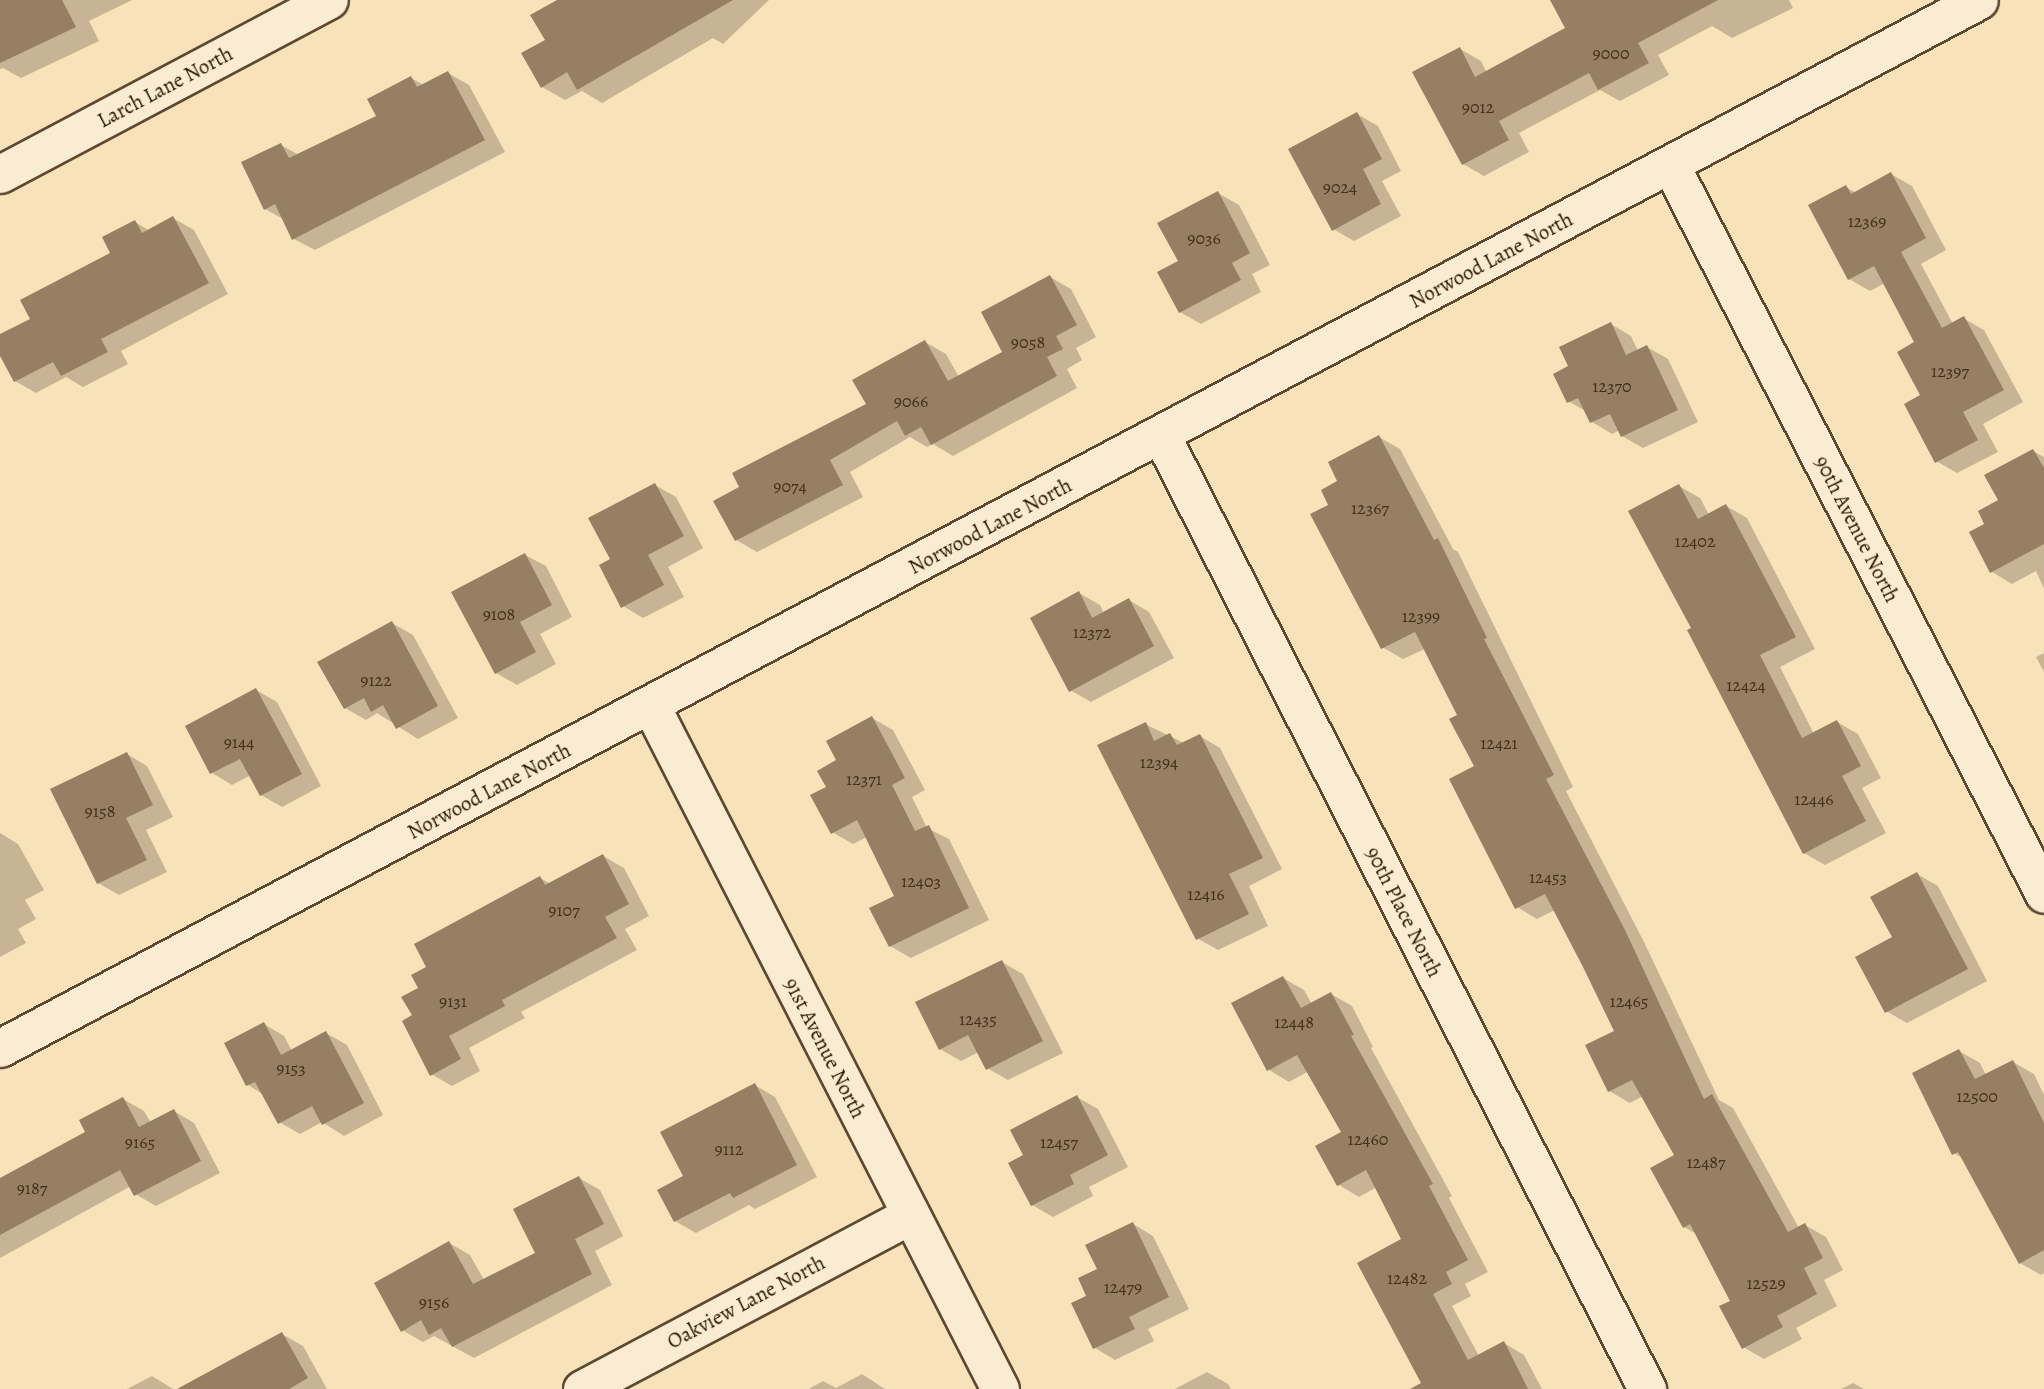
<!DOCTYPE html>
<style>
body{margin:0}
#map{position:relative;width:2044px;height:1389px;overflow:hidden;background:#f8e2b9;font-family:Alegreya,serif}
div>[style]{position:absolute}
.shadow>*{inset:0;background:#0003}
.building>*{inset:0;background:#967f62}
.roads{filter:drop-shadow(2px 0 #5e4830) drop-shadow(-2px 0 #5e4830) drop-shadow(0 2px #5e4830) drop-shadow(0 -2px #5e4830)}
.street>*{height:37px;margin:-18.5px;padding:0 18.5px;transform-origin:18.5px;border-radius:18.5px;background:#faecd2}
span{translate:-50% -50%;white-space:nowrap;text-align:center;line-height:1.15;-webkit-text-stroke:7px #faecd2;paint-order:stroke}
.number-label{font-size:18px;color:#462f1b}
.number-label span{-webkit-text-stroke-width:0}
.street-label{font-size:21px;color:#2b1403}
</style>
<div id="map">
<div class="shadow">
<i style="clip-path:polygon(8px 0,132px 0,89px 21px,99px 41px,21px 78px,3px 68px,0 69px,0 4px)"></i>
<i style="clip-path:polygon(560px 0,769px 0,723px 44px,713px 38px,602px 103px,582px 91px,565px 100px,542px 87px,547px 40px)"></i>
<i style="clip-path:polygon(1555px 0,1789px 0,1793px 8px,1732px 38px,1712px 26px,1658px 55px,1669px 75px,1620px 101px,1600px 90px,1519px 133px,1529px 152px,1484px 176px,1463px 164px,1460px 49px,1481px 61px,1487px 73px,1567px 29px)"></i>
<i style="clip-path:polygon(448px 73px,469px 85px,505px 152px,315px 250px,294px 239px,285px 220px,265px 209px,281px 145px,299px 155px,378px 117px,411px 78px,424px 85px)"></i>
<i style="clip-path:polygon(1357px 114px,1378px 126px,1401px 171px,1382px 181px,1401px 216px,1354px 241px,1333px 229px)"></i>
<i style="clip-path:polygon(1891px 174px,1912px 186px,1946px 250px,1921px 264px,1953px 324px,1963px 318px,1984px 330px,2023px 402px,1983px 424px,1998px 452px,1957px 473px,1936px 461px,1923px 396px,1917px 343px,1885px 283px,1870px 291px,1849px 279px,1846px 187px,1856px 193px)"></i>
<i style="clip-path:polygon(1218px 193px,1239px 205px,1270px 265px,1252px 274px,1261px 292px,1201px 324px,1180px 312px,1180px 262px)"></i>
<i style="clip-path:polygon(173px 218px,194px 230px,228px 294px,121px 351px,128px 364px,83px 387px,66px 377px,36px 393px,15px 381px,0 352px,0 336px,32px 319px,113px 254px,135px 222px,150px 231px)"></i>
<i style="clip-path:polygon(1050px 277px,1071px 289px,1096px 337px,1076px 348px,1082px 360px,1067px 369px,1077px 388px,953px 456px,933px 444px,927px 447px,910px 437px,850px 472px,863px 497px,757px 552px,736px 540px,741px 488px,868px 405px,925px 342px,946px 354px,959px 377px,1004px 352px)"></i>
<i style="clip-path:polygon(1611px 324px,1631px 336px,1638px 351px,1647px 347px,1668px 359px,1698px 422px,1643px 448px,1622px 436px,1620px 430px,1612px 434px,1592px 422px,1587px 412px,1568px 401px,1570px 367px)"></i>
<i style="clip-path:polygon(1379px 437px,1400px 449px,1453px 549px,1458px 552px,1573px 787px,1566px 791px,1645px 944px,1719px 1100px,1733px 1108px,1799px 1228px,1805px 1225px,1826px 1237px,1843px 1270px,1824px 1280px,1837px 1306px,1796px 1328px,1802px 1339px,1764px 1359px,1743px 1347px,1732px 1302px,1698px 1235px,1684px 1227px,1676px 1156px,1643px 1096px,1630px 1103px,1609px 1091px,1616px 1031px,1555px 910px,1537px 919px,1517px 907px,1459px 716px,1425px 649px,1403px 659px,1382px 647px,1331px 506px,1340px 482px)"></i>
<i style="clip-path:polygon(2033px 451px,2044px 457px,2044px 589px,2036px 571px,2012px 584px,1992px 572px,1987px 524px)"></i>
<i style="clip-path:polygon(655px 485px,676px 497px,703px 548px,668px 567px,684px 597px,643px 618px,623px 606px,613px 560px)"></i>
<i style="clip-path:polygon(1679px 486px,1700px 498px,1709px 515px,1726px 506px,1747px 518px,1815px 649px,1780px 667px,1814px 734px,1837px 722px,1858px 734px,1881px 778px,1862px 788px,1886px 833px,1825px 865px,1804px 853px,1694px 629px)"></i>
<i style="clip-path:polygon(525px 555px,546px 566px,572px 617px,540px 634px,556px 664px,517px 685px,496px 673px)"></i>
<i style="clip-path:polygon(1079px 593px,1100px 605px,1104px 613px,1129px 600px,1149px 612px,1174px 658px,1091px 702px,1070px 690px)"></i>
<i style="clip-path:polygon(392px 623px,413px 635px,458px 718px,418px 739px,377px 713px,366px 720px,345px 708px)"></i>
<i style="clip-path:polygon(2044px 653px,2044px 672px,2036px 657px)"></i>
<i style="clip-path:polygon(256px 690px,277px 702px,321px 786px,282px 807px,261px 795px,251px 775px,232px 785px,212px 773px)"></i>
<i style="clip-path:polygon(872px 718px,893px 730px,925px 790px,912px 797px,927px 828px,949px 839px,989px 920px,911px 958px,890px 946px,896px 897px,867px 837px,853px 844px,832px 832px,828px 787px,838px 761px)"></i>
<i style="clip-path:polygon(1145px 724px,1184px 743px,1200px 736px,1220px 748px,1282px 869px,1249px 886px,1268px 926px,1218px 950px,1197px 938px)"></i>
<i style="clip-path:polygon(127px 754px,147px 766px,173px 817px,146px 830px,167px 872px,119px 895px,98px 883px)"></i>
<i style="clip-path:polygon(0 833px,18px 844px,44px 890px,25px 900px,36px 919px,18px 929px,26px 943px,0 957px)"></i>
<i style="clip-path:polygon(603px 856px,624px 868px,649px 916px,625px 929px,637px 950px,521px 1012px,525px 1018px,469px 1048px,480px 1071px,452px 1086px,431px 1074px,414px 1016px,428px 968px,540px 878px,551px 884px)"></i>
<i style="clip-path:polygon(1917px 874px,1938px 886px,1987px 981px,1907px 1023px,1886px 1011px,1894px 938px)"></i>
<i style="clip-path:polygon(1002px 962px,1023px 974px,1063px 1053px,1008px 1080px,987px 1068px,979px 1052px,961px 1061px,940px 1049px)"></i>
<i style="clip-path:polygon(1283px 978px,1304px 990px,1312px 1004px,1331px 994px,1352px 1006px,1373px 1047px,1371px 1048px,1452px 1196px,1449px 1198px,1488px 1272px,1465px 1284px,1471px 1296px,1452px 1306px,1479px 1356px,1504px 1343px,1524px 1355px,1542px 1389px,1426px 1389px,1404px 1240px,1377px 1187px,1359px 1197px,1339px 1185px,1343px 1132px,1309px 1071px,1289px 1082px,1269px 1070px)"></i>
<i style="clip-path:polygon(264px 1024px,284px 1036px,292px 1051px,326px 1033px,347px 1045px,383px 1115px,344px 1136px,322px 1122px,300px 1134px,279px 1122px,264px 1095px,248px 1085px)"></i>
<i style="clip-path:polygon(1959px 1051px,1980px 1063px,1986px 1075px,2013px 1062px,2034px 1074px,2044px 1095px,2044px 1273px,2041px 1275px,2020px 1263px,1964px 1159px,1954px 1153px)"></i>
<i style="clip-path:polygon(755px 1085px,775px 1097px,817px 1177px,755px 1209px,749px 1205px,696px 1233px,675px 1221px,685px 1177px)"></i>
<i style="clip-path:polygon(1077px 1097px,1098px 1109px,1128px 1167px,1089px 1187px,1093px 1196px,1053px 1217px,1032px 1205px,1026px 1156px)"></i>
<i style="clip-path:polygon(123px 1099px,144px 1111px,151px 1123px,174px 1111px,194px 1123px,220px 1173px,156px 1206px,135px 1194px,131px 1186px,0 1258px,0 1180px,88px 1133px)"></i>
<i style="clip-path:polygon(579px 1178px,600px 1190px,623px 1236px,595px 1251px,612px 1285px,474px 1358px,434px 1336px,423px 1342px,402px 1330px,449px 1243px,470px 1255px,484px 1280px,537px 1253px)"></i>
<i style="clip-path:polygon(1133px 1224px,1153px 1236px,1189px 1309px,1148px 1329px,1154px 1341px,1115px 1360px,1095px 1348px,1088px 1297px)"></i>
<i style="clip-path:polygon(282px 1334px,303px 1346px,327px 1389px,181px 1389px)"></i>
<i style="clip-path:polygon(1207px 1372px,1228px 1384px,1231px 1389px,1175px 1389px)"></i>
<i style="clip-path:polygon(862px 1374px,885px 1389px,809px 1389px,823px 1381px,836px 1388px)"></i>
<i style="clip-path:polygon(152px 1376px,173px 1389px,127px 1389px)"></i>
<i style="clip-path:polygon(1853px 1383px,1864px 1389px,1841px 1389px)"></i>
</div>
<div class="building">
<i style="clip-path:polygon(0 0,62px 0,76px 27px,0 63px)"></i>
<i style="clip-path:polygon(557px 0,733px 0,577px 90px,567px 72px,541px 88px,521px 53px,545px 40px,530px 15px)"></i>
<i style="clip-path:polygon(1550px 0,1718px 0,1638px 43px,1649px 63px,1598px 90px,1589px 73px,1499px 121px,1509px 140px,1462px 165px,1412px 72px,1460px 47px,1475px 77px,1565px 28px)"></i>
<i style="clip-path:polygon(448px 71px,485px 140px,292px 240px,275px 204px,264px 210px,241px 162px,281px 143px,289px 158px,376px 116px,367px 99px,411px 76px,417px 87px)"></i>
<i style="clip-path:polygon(1357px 112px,1382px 159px,1363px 169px,1381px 204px,1332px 231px,1288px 149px)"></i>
<i style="clip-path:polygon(1891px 172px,1926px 238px,1901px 252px,1942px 328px,1964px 316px,2004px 390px,1963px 412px,1978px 440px,1935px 463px,1904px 404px,1920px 395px,1897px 352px,1914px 342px,1874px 266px,1848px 280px,1808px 205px,1846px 185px,1851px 194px)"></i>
<i style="clip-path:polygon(1218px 191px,1250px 253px,1232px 263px,1241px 280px,1179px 313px,1157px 272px,1178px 261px,1157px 223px)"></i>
<i style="clip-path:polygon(173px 216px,209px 283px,101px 339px,108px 352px,61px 376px,53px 362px,14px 382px,0 356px,0 334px,30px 319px,20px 300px,110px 253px,102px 237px,135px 220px,142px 233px)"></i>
<i style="clip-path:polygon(1050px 275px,1077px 325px,1056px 336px,1063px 349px,1047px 357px,1057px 376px,931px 445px,921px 427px,905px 436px,897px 421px,830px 460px,843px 485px,735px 541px,713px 501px,739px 487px,732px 473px,866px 404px,852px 380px,925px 340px,948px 381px,1002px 352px,981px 312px)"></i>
<i style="clip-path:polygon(1611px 322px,1626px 355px,1647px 345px,1678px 410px,1621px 437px,1610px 414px,1590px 423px,1578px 398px,1567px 403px,1553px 374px,1568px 366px,1559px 347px)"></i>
<i style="clip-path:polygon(1379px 435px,1434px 540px,1438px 538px,1487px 638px,1484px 639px,1554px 775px,1546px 779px,1625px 930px,1704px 1099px,1712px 1094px,1788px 1232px,1805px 1223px,1823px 1258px,1804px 1268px,1817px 1294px,1777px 1316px,1783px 1327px,1742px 1349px,1719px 1306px,1730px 1301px,1690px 1224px,1683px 1228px,1650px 1168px,1674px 1155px,1632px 1080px,1608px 1092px,1585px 1045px,1614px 1031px,1583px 967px,1545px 894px,1515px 909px,1449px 779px,1474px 766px,1449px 719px,1457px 715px,1415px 632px,1381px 649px,1310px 514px,1328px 505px,1321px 490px,1337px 481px,1328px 462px)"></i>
<i style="clip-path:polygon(2033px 449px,2044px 468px,2044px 544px,1990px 573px,1969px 532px,1984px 524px,1978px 511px,1998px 500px,1984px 475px)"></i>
<i style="clip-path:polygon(655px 483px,684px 536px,648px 555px,664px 585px,621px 608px,599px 565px,610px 559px,588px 518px)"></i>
<i style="clip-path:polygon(1679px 484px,1698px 519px,1726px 504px,1796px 637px,1760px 655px,1802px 738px,1837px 720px,1861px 766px,1842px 776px,1866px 821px,1803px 854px,1687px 630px,1691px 628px,1628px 511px)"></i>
<i style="clip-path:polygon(525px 553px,552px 605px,520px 622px,536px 652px,495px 674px,451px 592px)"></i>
<i style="clip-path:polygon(1079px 591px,1092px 618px,1129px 598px,1154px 646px,1069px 692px,1030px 618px)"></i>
<i style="clip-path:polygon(392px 621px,438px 706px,396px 729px,383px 705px,371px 712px,364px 698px,344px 709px,317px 662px)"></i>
<i style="clip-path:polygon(256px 688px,302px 774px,260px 796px,240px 759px,210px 774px,185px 726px)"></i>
<i style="clip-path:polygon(872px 716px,905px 778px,892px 785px,915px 831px,929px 825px,969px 908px,889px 947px,869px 908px,894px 896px,857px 820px,831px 834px,810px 795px,826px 787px,817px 771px,836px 760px,826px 741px)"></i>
<i style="clip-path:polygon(1146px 722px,1154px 741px,1170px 733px,1177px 745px,1200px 734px,1263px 858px,1229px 874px,1249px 914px,1196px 940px,1097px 745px)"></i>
<i style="clip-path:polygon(127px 752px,153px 805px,126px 818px,147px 860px,97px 884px,50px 789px)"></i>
<i style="clip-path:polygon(603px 854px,629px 904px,605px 917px,617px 938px,502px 1000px,505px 1006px,449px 1036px,461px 1059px,430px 1076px,402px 1021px,412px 1015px,401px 997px,418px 988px,411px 975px,426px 967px,414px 944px,540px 876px,545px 885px)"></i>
<i style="clip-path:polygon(1917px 872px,1968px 969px,1885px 1013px,1855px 957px,1892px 937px,1870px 897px)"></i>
<i style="clip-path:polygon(1002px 960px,1043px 1041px,986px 1070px,968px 1035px,939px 1050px,915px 1002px)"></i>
<i style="clip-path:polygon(1283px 976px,1301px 1008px,1331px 992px,1354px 1035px,1351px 1036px,1433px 1184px,1429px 1186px,1468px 1260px,1446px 1272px,1452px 1284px,1433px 1294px,1468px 1360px,1504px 1341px,1528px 1389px,1410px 1389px,1421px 1383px,1357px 1263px,1401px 1239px,1366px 1170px,1337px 1186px,1315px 1146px,1341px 1132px,1297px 1055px,1267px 1071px,1231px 1003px)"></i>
<i style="clip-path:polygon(264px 1022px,281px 1055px,326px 1031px,364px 1103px,322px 1125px,312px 1106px,278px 1124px,255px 1082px,246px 1086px,224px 1043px)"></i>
<i style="clip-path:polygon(1959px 1049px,1975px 1079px,2013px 1060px,2044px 1123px,2044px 1250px,2019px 1264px,1958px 1152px,1952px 1155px,1912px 1073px)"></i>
<i style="clip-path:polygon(755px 1083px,797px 1165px,733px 1198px,730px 1193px,674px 1222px,657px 1190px,683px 1176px,660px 1132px)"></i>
<i style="clip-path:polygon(1077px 1095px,1108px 1155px,1070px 1175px,1074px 1184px,1031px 1206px,1008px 1163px,1023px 1155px,1010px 1130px)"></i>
<i style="clip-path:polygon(123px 1097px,139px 1127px,174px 1109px,201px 1161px,134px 1196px,120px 1170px,0 1235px,0 1178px,85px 1132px,79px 1120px)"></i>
<i style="clip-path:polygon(579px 1176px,604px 1224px,575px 1239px,592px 1274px,452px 1347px,441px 1328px,429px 1335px,421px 1320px,401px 1332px,374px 1283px,449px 1241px,473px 1284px,535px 1253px,513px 1209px)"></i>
<i style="clip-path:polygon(1133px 1222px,1169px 1297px,1129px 1317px,1135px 1329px,1093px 1349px,1071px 1303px,1086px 1296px,1078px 1278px,1097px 1269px,1085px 1245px)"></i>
<i style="clip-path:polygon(282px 1332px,308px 1378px,289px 1389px,177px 1389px)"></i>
</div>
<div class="roads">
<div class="street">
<i style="left:1670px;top:164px;width:820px;rotate:62.87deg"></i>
<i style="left:0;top:174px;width:372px;rotate:-27.9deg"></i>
<i style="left:1161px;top:435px;width:1071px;rotate:63deg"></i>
<i style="left:651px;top:706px;width:767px;rotate:62.93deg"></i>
<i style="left:0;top:1048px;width:2239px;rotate:-27.9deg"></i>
<i style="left:582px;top:1389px;width:372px;rotate:-27.9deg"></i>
</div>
</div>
<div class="number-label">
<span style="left:1611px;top:53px">9000</span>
<span style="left:1478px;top:107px">9012</span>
<span style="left:1340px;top:187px">9024</span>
<span style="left:1867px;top:221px">12369</span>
<span style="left:1204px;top:238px">9036</span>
<span style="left:1028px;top:342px">9058</span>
<span style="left:1950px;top:371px">12397</span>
<span style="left:1612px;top:386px">12370</span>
<span style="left:911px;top:401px">9066</span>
<span style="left:790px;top:486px">9074</span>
<span style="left:1370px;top:508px">12367</span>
<span style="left:1695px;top:541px">12402</span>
<span style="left:499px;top:614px">9108</span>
<span style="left:1421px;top:616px">12399</span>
<span style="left:1092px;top:632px">12372</span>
<span style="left:376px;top:680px">9122</span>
<span style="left:1746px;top:685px">12424</span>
<span style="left:239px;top:742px">9144</span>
<span style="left:1499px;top:743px">12421</span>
<span style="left:1159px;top:762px">12394</span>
<span style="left:864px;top:779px">12371</span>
<span style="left:1814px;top:799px">12446</span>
<span style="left:100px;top:811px">9158</span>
<span style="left:1548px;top:877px">12453</span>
<span style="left:921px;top:881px">12403</span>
<span style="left:1206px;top:894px">12416</span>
<span style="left:564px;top:910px">9107</span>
<span style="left:453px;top:1001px">9131</span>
<span style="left:1629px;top:1001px">12465</span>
<span style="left:978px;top:1019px">12435</span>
<span style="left:1294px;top:1022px">12448</span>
<span style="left:291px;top:1068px">9153</span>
<span style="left:1977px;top:1096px">12500</span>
<span style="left:1368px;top:1139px">12460</span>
<span style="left:140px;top:1142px">9165</span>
<span style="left:1059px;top:1142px">12457</span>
<span style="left:729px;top:1149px">9112</span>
<span style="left:1706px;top:1162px">12487</span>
<span style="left:32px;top:1188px">9187</span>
<span style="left:1407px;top:1278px">12482</span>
<span style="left:1766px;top:1283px">12529</span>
<span style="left:1123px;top:1287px">12479</span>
<span style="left:434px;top:1302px">9156</span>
</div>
<div class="street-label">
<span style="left:165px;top:87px;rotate:-28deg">Larch Lane North</span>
<span style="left:1491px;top:260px;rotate:-28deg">Norwood Lane North</span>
<span style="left:990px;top:526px;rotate:-28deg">Norwood Lane North</span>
<span style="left:1857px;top:529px;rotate:63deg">90th Avenue North</span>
<span style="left:489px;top:791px;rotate:-28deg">Norwood Lane North</span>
<span style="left:1404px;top:912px;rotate:63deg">90th Place North</span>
<span style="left:825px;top:1048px;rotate:63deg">91st Avenue North</span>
<span style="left:746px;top:1302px;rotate:-28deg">Oakview Lane North</span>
</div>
</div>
